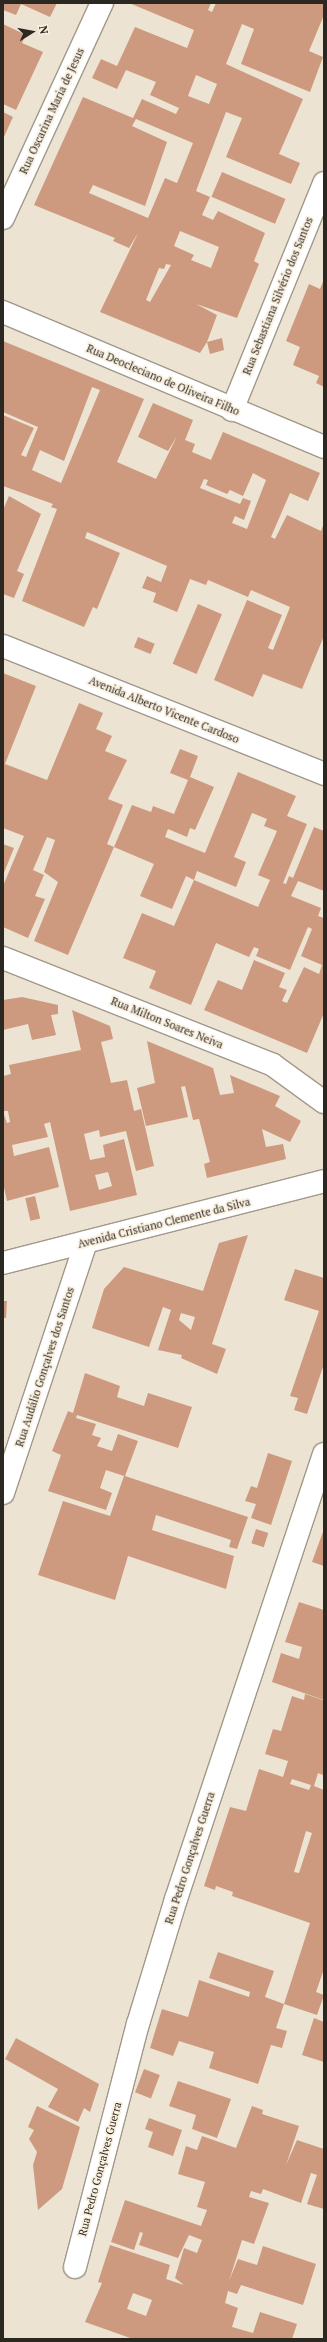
<!DOCTYPE html>
<meta charset="utf-8">
<style>
body{margin:0}
#map{position:relative;width:327px;height:2342px;overflow:hidden;background:#ede3d3;font-family:"PT Serif",serif}
div>[style]{position:absolute}
.building>*{inset:0;background:#cd9a7f;transform-origin:0 0}
.roads{filter:drop-shadow(1px 0 #a19889) drop-shadow(-1px 0 #a19889) drop-shadow(0 1px #a19889) drop-shadow(0 -1px #a19889)}
.minor>*{height:22px;margin:-11px;padding:0 11px;transform-origin:11px;border-radius:11px;background:#fff}
span{translate:-50% -50%;white-space:nowrap;text-align:center;line-height:1.15;-webkit-text-stroke:3.5px #faf0e0;paint-order:stroke}
.street-label{font-size:11px;color:#2b2822}
.frame{position:absolute;inset:0;border:4px solid #2b2822;pointer-events:none}
.north{position:absolute;left:12px;top:12px;width:40px;height:40px;-webkit-text-stroke:3px #faf0e0;paint-order:stroke;rotate:79deg;font-size:11px;font-weight:700;line-height:16px;text-align:center;color:#2b2822}
.north::after{content:'';display:block;margin:auto;width:14px;height:18px;background:#2b2822;clip-path:polygon(50% 0,100% 100%,50% 72%,0 100%)}
</style>
<div id="map">
<div class="building">
<i style="clip-path:polygon(3px 3px,57px 3px,50px 17px,21px 4px,16px 15px,3px 10px)"></i>
<i style="clip-path:polygon(evenodd,129px 3px,211px 3px,208px 10px,212px 12px,216px 3px,324px 3px,324px 15px,309px 51px,323px 57px,310px 92px,241px 64px,254px 29px,242px 24px,226px 64px,303px 99px,279px 154px,300px 163px,291px 184px,226px 157px,242px 118px,226px 112px,196px 191px,210px 197px,202px 215px,213px 220px,218px 211px,265px 233px,254px 261px,259px 264px,237px 318px,196px 304px,217px 315px,207px 342px,222px 338px,224px 350px,210px 354px,207px 342px,200px 353px,100px 312px,138px 233px,129px 248px,113px 241px,115px 238px,34px 205px,83px 97px,133px 118px,142px 99px,176px 114px,179px 108px,150px 95px,156px 82px,126px 70px,117px 89px,92px 78px,101px 59px,117px 66px,135px 27px,187px 48px,194px 30px,129px 3px,196px 75px,217px 84px,209px 104px,188px 96px,196px 75px,129px 3px,136px 119px,193px 143px,177px 183px,165px 178px,148px 218px,89px 193px,93px 185px,145px 206px,167px 142px,132px 126px,136px 119px,129px 3px,180px 231px,219px 247px,211px 268px,191px 260px,194px 255px,174px 246px,180px 231px,129px 3px,166px 264px,171px 265px,150px 302px,146px 300px,159px 268px,164px 269px,166px 264px)"></i>
<i style="clip-path:polygon(3px 24px,26px 35px,22px 43px,43px 52px,16px 110px,3px 104px)"></i>
<i style="clip-path:polygon(3px 112px,13px 117px,3px 139px)"></i>
<i style="left:222px;top:172px;width:69px;height:27px;rotate:23deg"></i>
<i style="clip-path:polygon(324px 279px,324px 387px,316px 383px,319px 376px,293px 365px,300px 347px,286px 341px,309px 284px,320px 289px)"></i>
<i style="clip-path:polygon(evenodd,3px 341px,144px 399px,117px 462px,156px 479px,177px 436px,168px 451px,138px 437px,153px 403px,193px 420px,185px 440px,195px 444px,192px 452px,211px 460px,223px 432px,320px 473px,308px 501px,290px 493px,271px 537px,275px 539px,287px 515px,321px 531px,324px 523px,324px 636px,302px 689px,263px 674px,253px 697px,214px 680px,247px 600px,282px 615px,268px 648px,273px 650px,290px 607px,251px 590px,248px 597px,208px 580px,206px 585px,190px 579px,177px 612px,153px 602px,156px 593px,142px 588px,147px 576px,161px 582px,167px 566px,87px 532px,85px 538px,120px 553px,97px 609px,93px 607px,84px 627px,22px 601px,57px 509px,51px 507px,53px 504px,3px 486px,3px 415px,34px 428px,21px 455px,26px 457px,38px 427px,3px 412px,3px 341px,92px 387px,100px 390px,61px 483px,32px 470px,40px 450px,64px 461px,92px 387px,3px 341px,253px 473px,266px 480px,247px 529px,232px 523px,235px 516px,244px 520px,251px 501px,243px 498px,240px 504px,200px 488px,204px 479px,208px 480px,206px 485px,227px 494px,230px 490px,243px 496px,253px 473px)"></i>
<i style="clip-path:polygon(9px 496px,41px 514px,17px 571px,24px 574px,14px 598px,3px 594px,3px 510px)"></i>
<i style="left:198px;top:604px;width:26px;height:65px;rotate:23deg"></i>
<i style="left:138px;top:637px;width:18px;height:11px;rotate:22deg"></i>
<i style="clip-path:polygon(3px 673px,36px 686px,5px 764px,47px 780px,79px 703px,103px 713px,96px 729px,112px 736px,105px 751px,127px 760px,108px 799px,123px 805px,107px 844px,114px 847px,132px 805px,151px 812px,153px 806px,174px 814px,188px 780px,170px 773px,180px 749px,198px 756px,190px 777px,214px 787px,195px 830px,190px 828px,187px 837px,168px 829px,165px 837px,205px 853px,238px 772px,296px 796px,287px 816px,307px 824px,283px 883px,286px 884px,289px 876px,293px 878px,314px 827px,324px 831px,324px 891px,298px 881px,291px 896px,321px 908px,318px 916px,324px 918px,324px 1013px,307px 1053px,204px 1010px,218px 980px,242px 990px,254px 960px,285px 973px,279px 987px,287px 990px,282px 1001px,287px 1003px,304px 967px,319px 974px,322px 965px,301px 956px,312px 929px,308px 927px,290px 970px,256px 956px,259px 949px,254px 947px,249px 957px,216px 943px,191px 1005px,149px 988px,156px 971px,123px 958px,142px 913px,174px 926px,194px 880px,258px 907px,270px 880px,258px 875px,277px 831px,264px 826px,267px 819px,252px 813px,234px 857px,246px 862px,236px 887px,197px 871px,194px 880px,186px 876px,172px 909px,140px 896px,154px 864px,114px 847px,68px 955px,34px 941px,58px 882px,44px 872px,55px 840px,47px 837px,33px 870px,44px 875px,35px 896px,45px 899px,28px 938px,3px 927px,3px 886px,24px 836px,3px 828px)"></i>
<i style="clip-path:polygon(3px 844px,14px 848px,3px 875px)"></i>
<i style="clip-path:polygon(22px 997px,58px 1005px,58px 1014px,51px 1015px,56px 1035px,32px 1040px,28px 1024px,3px 1030px,3px 1000px)"></i>
<i style="clip-path:polygon(evenodd,72px 1010px,110px 1026px,113px 1039px,101px 1042px,111px 1083px,127px 1080px,134px 1111px,141px 1109px,154px 1166px,136px 1171px,126px 1131px,100px 1137px,99px 1130px,84px 1134px,90px 1160px,105px 1157px,103px 1145px,124px 1139px,137px 1195px,70px 1211px,50px 1122px,44px 1124px,48px 1137px,12px 1145px,14px 1156px,49px 1147px,59px 1187px,7px 1201px,3px 1183px,3px 1112px,7px 1123px,10px 1122px,8px 1111px,3px 1111px,3px 1076px,11px 1074px,9px 1065px,81px 1050px,72px 1010px,108px 1172px,112px 1186px,99px 1190px,95px 1175px,108px 1172px)"></i>
<i style="clip-path:polygon(147px 1041px,213px 1068px,220px 1095px,234px 1093px,230px 1075px,280px 1096px,275px 1106px,301px 1121px,290px 1142px,262px 1129px,266px 1147px,283px 1144px,286px 1159px,207px 1178px,204px 1164px,210px 1162px,199px 1119px,193px 1120px,185px 1086px,181px 1087px,188px 1117px,146px 1126px,137px 1088px,155px 1083px)"></i>
<i style="left:35px;top:1196px;width:23px;height:10px;rotate:77deg"></i>
<i style="clip-path:polygon(evenodd,248px 1235px,212px 1344px,226px 1349px,217px 1374px,181px 1358px,182px 1355px,158px 1350px,171px 1310px,163px 1307px,149px 1347px,92px 1328px,104px 1289px,124px 1267px,203px 1291px,219px 1243px,248px 1235px,181px 1313px,195px 1317px,191px 1330px,179px 1320px,181px 1313px)"></i>
<i style="clip-path:polygon(295px 1269px,324px 1278px,324px 1364px,307px 1414px,294px 1410px,298px 1398px,290px 1396px,319px 1311px,284px 1300px)"></i>
<i style="clip-path:polygon(3px 1301px,7px 1301px,6px 1318px,3px 1318px)"></i>
<i style="clip-path:polygon(85px 1373px,120px 1386px,117px 1397px,144px 1406px,148px 1393px,192px 1407px,178px 1448px,77px 1415px,76px 1418px,96px 1424px,92px 1435px,101px 1438px,97px 1446px,112px 1451px,118px 1434px,138px 1441px,125px 1476px,248px 1517px,237px 1549px,229px 1547px,231px 1540px,156px 1515px,152px 1530px,234px 1556px,226px 1589px,128px 1556px,115px 1600px,38px 1575px,63px 1501px,110px 1516px,124px 1476px,106px 1470px,100px 1488px,112px 1493px,106px 1510px,48px 1491px,61px 1455px,52px 1451px,68px 1411px,73px 1413px)"></i>
<i style="clip-path:polygon(268px 1453px,292px 1461px,271px 1525px,251px 1518px,256px 1504px,245px 1501px,251px 1486px,257px 1488px)"></i>
<i style="left:256px;top:1529px;width:13px;height:15px;rotate:18deg"></i>
<i style="clip-path:polygon(324px 1529px,324px 1566px,312px 1562px)"></i>
<i style="clip-path:polygon(299px 1602px,324px 1610px,324px 1700px,272px 1682px,281px 1653px,299px 1659px,302px 1647px,285px 1642px)"></i>
<i style="clip-path:polygon(evenodd,305px 1694px,323px 1700px,324px 1706px,324px 1772px,323px 1775px,318px 1773px,314px 1786px,324px 1790px,324px 1969px,316px 1992px,324px 1995px,317px 2015px,284px 2004px,310px 1923px,232px 1896px,233px 1892px,216px 1886px,215px 1890px,204px 1886px,230px 1807px,246px 1811px,259px 1769px,283px 1777px,288px 1761px,265px 1754px,273px 1729px,281px 1731px,292px 1696px,304px 1700px,305px 1694px,292px 1779px,311px 1785px,309px 1790px,290px 1784px,292px 1779px,305px 1694px,306px 1831px,312px 1833px,299px 1873px,294px 1872px,306px 1831px)"></i>
<i style="clip-path:polygon(218px 1952px,274px 1971px,265px 1997px,284px 2004px,276px 2028px,287px 2031px,282px 2048px,271px 2045px,258px 2084px,209px 2068px,214px 2052px,179px 2041px,173px 2056px,150px 2048px,162px 2009px,188px 2017px,199px 1980px,249px 1997px,250px 1992px,209px 1978px)"></i>
<i style="clip-path:polygon(314px 2018px,324px 2022px,324px 2062px,302px 2055px)"></i>
<i style="clip-path:polygon(16px 2038px,99px 2084px,90px 2112px,84px 2108px,78px 2122px,48px 2107px,58px 2089px,5px 2059px)"></i>
<i style="left:144px;top:2069px;width:17px;height:25px;rotate:21deg"></i>
<i style="clip-path:polygon(178px 2081px,231px 2099px,217px 2138px,192px 2129px,196px 2115px,169px 2106px)"></i>
<i style="clip-path:polygon(37px 2106px,80px 2127px,62px 2189px,38px 2210px,33px 2165px,37px 2152px,29px 2139px,34px 2130px,28px 2127px)"></i>
<i style="clip-path:polygon(evenodd,252px 2106px,263px 2110px,262px 2114px,299px 2126px,286px 2165px,297px 2140px,324px 2149px,324px 2209px,307px 2204px,317px 2175px,311px 2173px,301px 2203px,263px 2189px,261px 2194px,251px 2191px,249px 2197px,269px 2203px,254px 2244px,242px 2240px,229px 2281px,238px 2259px,257px 2265px,263px 2246px,316px 2264px,303px 2305px,241px 2285px,237px 2294px,228px 2291px,225px 2303px,238px 2308px,232px 2327px,253px 2333px,260px 2312px,297px 2324px,292px 2339px,133px 2339px,85px 2322px,102px 2283px,98px 2282px,110px 2245px,170px 2265px,166px 2279px,184px 2285px,175px 2278px,184px 2248px,197px 2253px,202px 2240px,189px 2235px,178px 2258px,139px 2245px,143px 2233px,140px 2232px,134px 2250px,111px 2242px,125px 2200px,201px 2226px,207px 2210px,197px 2207px,205px 2182px,178px 2174px,186px 2146px,197px 2150px,202px 2136px,236px 2148px,252px 2106px,133px 2293px,152px 2300px,146px 2316px,127px 2309px,133px 2293px)"></i>
<i style="clip-path:polygon(149px 2118px,182px 2130px,173px 2156px,148px 2147px,153px 2132px,145px 2129px)"></i>
</div>
<div class="roads">
<div class="minor">
<i style="left:3px;top:218px;width:237px;rotate:-65.3deg"></i>
<i style="left:3px;top:312px;width:348px;rotate:22.8deg"></i>
<i style="left:232px;top:410px;width:245px;rotate:-67.9deg"></i>
<i style="left:3px;top:646px;width:346px;rotate:21.7deg"></i>
<i style="left:3px;top:958px;width:290px;rotate:21.6deg"></i>
<i style="left:273px;top:1065px;width:63px;rotate:36deg"></i>
<i style="left:3px;top:1263px;width:331px;rotate:-14.3deg"></i>
<i style="left:3px;top:1493px;width:264px;rotate:-71.7deg"></i>
<i style="left:75px;top:2267px;width:251px;rotate:-75.5deg"></i>
<i style="left:138px;top:2024px;width:131px;rotate:-73.1deg"></i>
<i style="left:176px;top:1899px;width:469px;rotate:-71.6deg"></i>
</div>
</div>
<div class="street-label">
<span style="left:52px;top:111px;rotate:-65deg">Rua Oscarina Maria de Jesus</span>
<span style="left:278px;top:296px;rotate:-68deg">Rua Sebastiana Silvério dos Santos</span>
<span style="left:163px;top:380px;rotate:23deg">Rua Deocleciano de Oliveira Filho</span>
<span style="left:164px;top:710px;rotate:22deg">Avenida Alberto Vicente Cardoso</span>
<span style="left:167px;top:1023px;rotate:22deg">Rua Milton Soares Neiva</span>
<span style="left:164px;top:1223px;rotate:-14deg">Avenida Cristiano Clemente da Silva</span>
<span style="left:45px;top:1367px;rotate:-72deg">Rua Audálio Gonçalves dos Santos</span>
<span style="left:190px;top:1858px;rotate:-72deg">Rua Pedro Gonçalves Guerra</span>
<span style="left:100px;top:2169px;rotate:-75deg">Rua Pedro Gonçalves Guerra</span>
</div>
<div class="frame"></div>
<div class="north">N</div>
</div>
